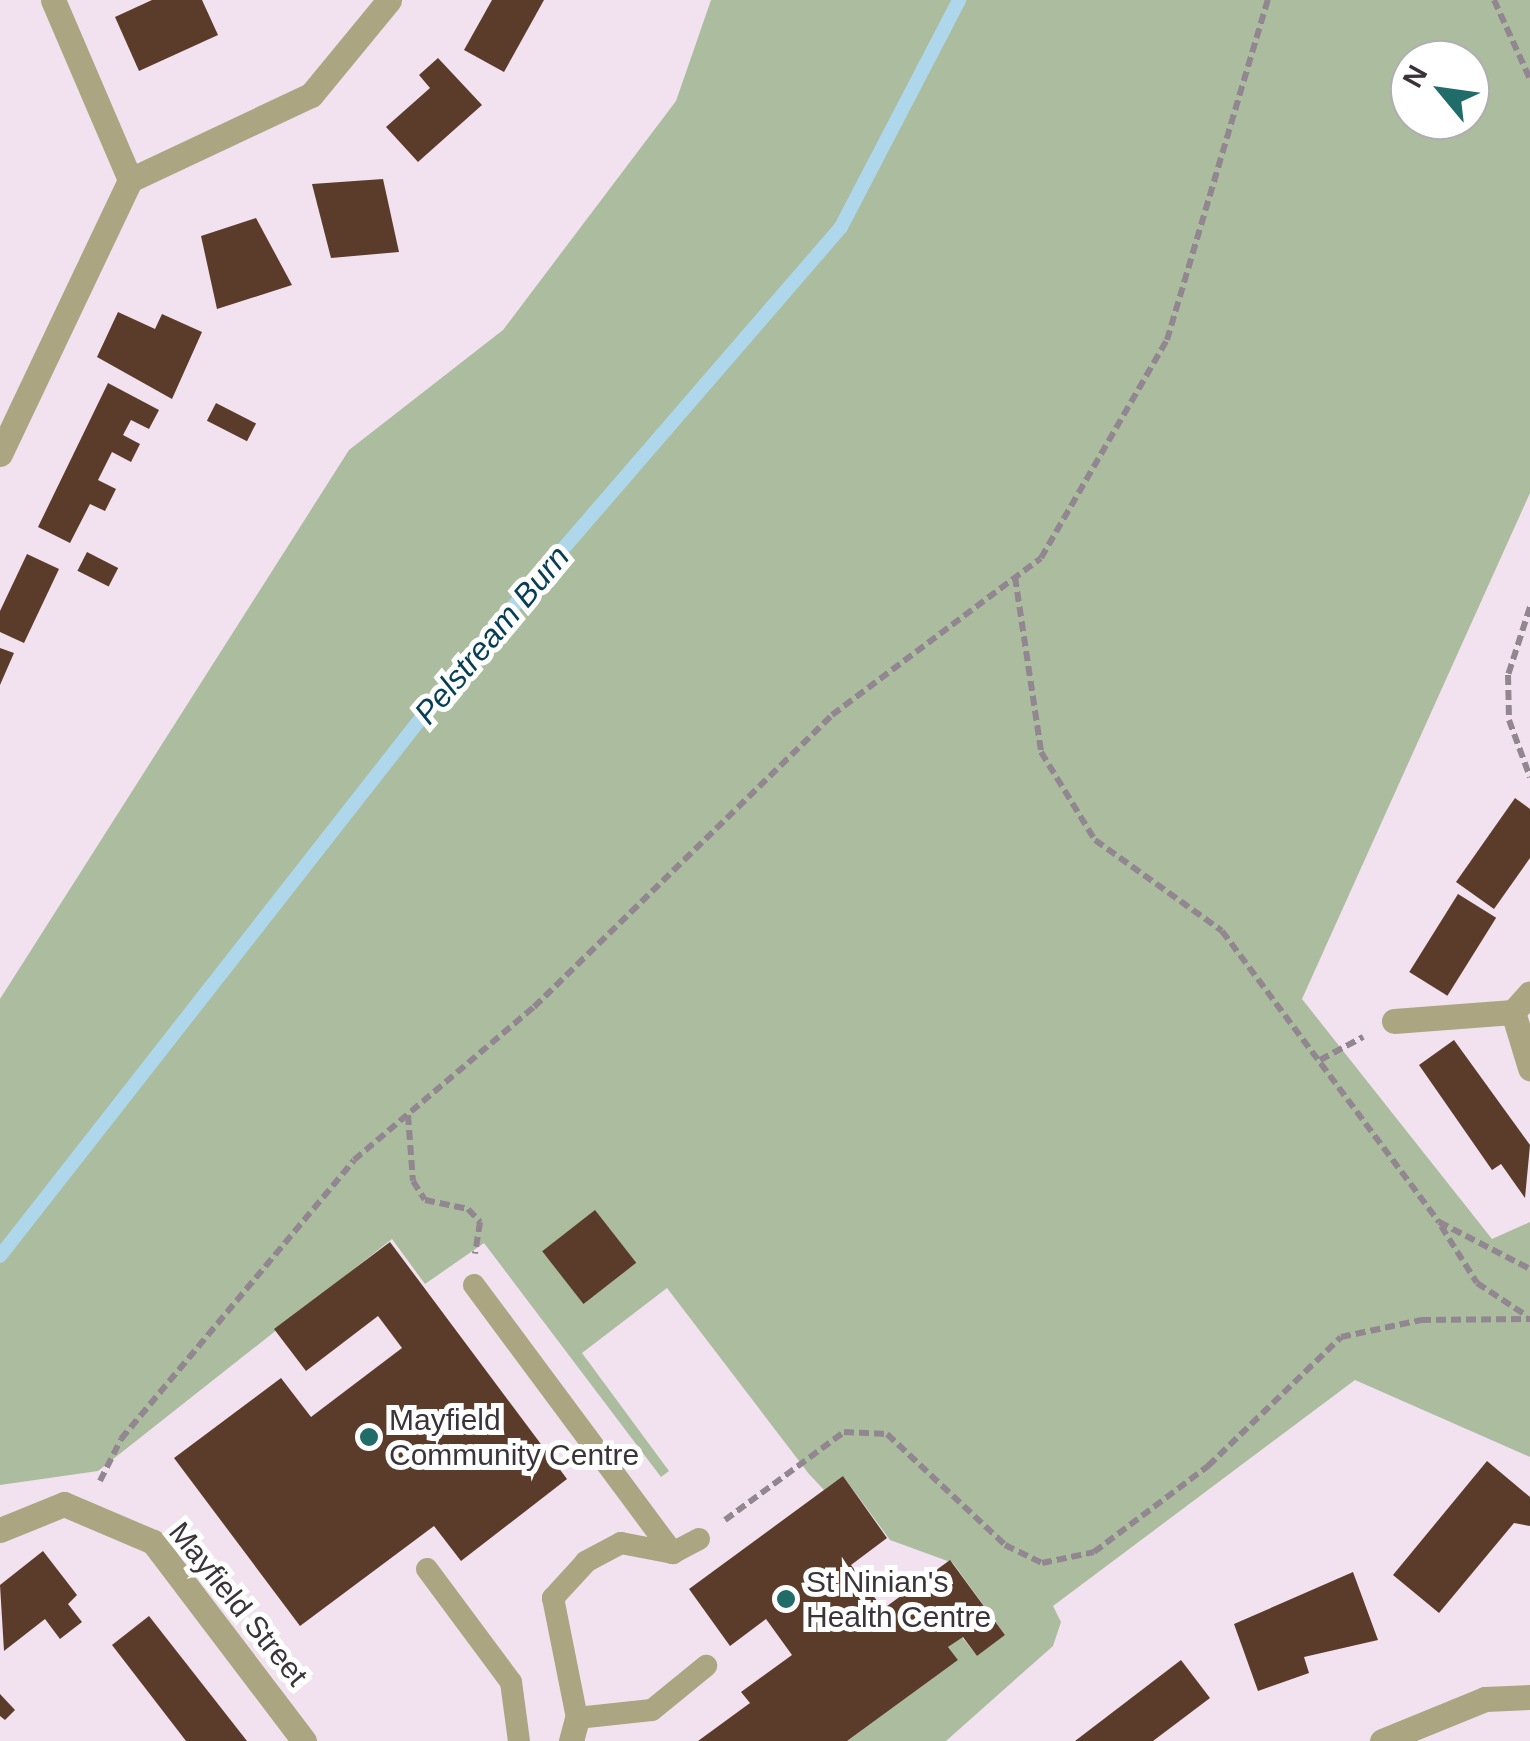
<!DOCTYPE html>
<style>
body{margin:0}
#map{position:relative;width:1530px;height:1741px;overflow:hidden;background:#f2e2f0;font-family:Arial,sans-serif}
div>[style]{position:absolute}
.green>*{inset:0;background:#abbd9e}
.stream>*{height:14px;margin:-7px;padding:0 7px;transform-origin:7px;border-radius:7px;background:#aed7ec}
.building>*{inset:0;background:#5b3c2b;transform-origin:0 0}
.path>*{height:6px;margin-top:-3px;transform-origin:0;background:repeating-linear-gradient(90deg,#928790 0 10px,transparent 0 15px)}
.service>*{height:22px;margin:-11px;padding:0 11px;transform-origin:11px;border-radius:11px;background:#aba681}
.minor>*{height:25px;margin:-12.5px;padding:0 12.5px;transform-origin:12.5px;border-radius:12.5px;background:#aba681}
.dots>*{width:28px;height:28px;translate:-50% -50%;box-sizing:border-box;border:5px solid #fff;border-radius:50%}
span{translate:-50% -50%;white-space:nowrap;text-align:center;line-height:1.15;-webkit-text-stroke:10px #fff;paint-order:stroke}
.poi-label{font-size:30px;color:#3a3439}
.left{translate:0 -50%;text-align:left}
.street-label{font-size:30px;color:#3a3439}
.water-label{font-size:32px;color:#063f55;font-style:italic}
.north{position:absolute;left:1390px;top:40px;width:100px;height:100px;box-sizing:border-box;background:#fff;border:2px solid #b0aeb0;border-radius:50%;rotate:299deg;font-size:28px;font-weight:700;line-height:40px;text-align:center;color:#3a3439}
.north::after{content:'';display:block;margin:auto;width:35px;height:45px;background:#206c69;clip-path:polygon(50% 0,100% 100%,50% 72%,0 100%)}
</style>
<div id="map">
<div class="green">
<i style="clip-path:polygon(evenodd,711px 0,1530px 0,1530px 493px,1302px 999px,1492px 1239px,1530px 1222px,1530px 1457px,1355px 1380px,1053px 1606px,1061px 1622px,1053px 1646px,946px 1741px,847px 1741px,958px 1660px,948px 1647px,962px 1637px,977px 1656px,1005px 1635px,953px 1563px,890px 1540px,843px 1476px,824px 1490px,809px 1474px,667px 1288px,582px 1353px,669px 1471px,661px 1477px,484px 1243px,425px 1284px,392px 1239px,98px 1471px,0 1485px,0 999px,349px 450px,503px 330px,676px 101px,711px 0,1410px 60px,1470px 60px,1470px 120px,1410px 120px,1410px 60px)"></i>
</div>
<div class="stream">
<i style="left:0;top:1256px;width:748px;rotate:-51.95deg"></i>
<i style="left:461px;top:667px;width:581px;rotate:-49.18deg"></i>
<i style="left:841px;top:227px;width:256px;rotate:-62.5deg"></i>
</div>
<div class="building">
<i style="clip-path:polygon(152px 0,202px 0,218px 35px,139px 71px,115px 17px)"></i>
<i style="clip-path:polygon(492px 0,544px 0,504px 72px,464px 50px)"></i>
<i style="clip-path:polygon(438px 58px,482px 105px,418px 162px,386px 127px,430px 88px,419px 75px)"></i>
<i style="clip-path:polygon(383px 179px,399px 252px,331px 258px,312px 184px)"></i>
<i style="clip-path:polygon(256px 218px,292px 285px,217px 309px,201px 236px)"></i>
<i style="clip-path:polygon(118px 312px,155px 329px,162px 314px,202px 332px,172px 399px,97px 357px)"></i>
<i style="clip-path:polygon(108px 383px,159px 410px,149px 429px,131px 420px,123px 435px,140px 444px,131px 462px,112px 452px,98px 480px,116px 489px,105px 511px,90px 504px,70px 543px,38px 527px)"></i>
<i style="left:216px;top:403px;width:45px;height:20px;rotate:27deg"></i>
<i style="left:87px;top:552px;width:35px;height:21px;rotate:27deg"></i>
<i style="clip-path:polygon(27px 554px,59px 569px,24px 643px,0 632px,0 611px)"></i>
<i style="clip-path:polygon(0 648px,14px 653px,0 685px)"></i>
<i style="clip-path:polygon(1515px 798px,1530px 809px,1530px 858px,1494px 909px,1456px 882px)"></i>
<i style="left:1458px;top:894px;width:45px;height:92px;rotate:32deg"></i>
<i style="clip-path:polygon(1454px 1040px,1530px 1145px,1525px 1198px,1501px 1164px,1492px 1170px,1419px 1065px)"></i>
<i style="left:595px;top:1210px;width:67px;height:67px;rotate:52deg"></i>
<i style="clip-path:polygon(390px 1242px,567px 1479px,461px 1561px,434px 1526px,300px 1626px,174px 1458px,281px 1378px,311px 1417px,402px 1348px,378px 1316px,306px 1371px,274px 1329px)"></i>
<i style="clip-path:polygon(1487px 1461px,1530px 1497px,1530px 1526px,1514px 1523px,1439px 1613px,1393px 1575px)"></i>
<i style="clip-path:polygon(843px 1476px,887px 1538px,851px 1565px,883px 1609px,950px 1560px,1005px 1635px,977px 1656px,963px 1637px,948px 1647px,958px 1660px,847px 1741px,698px 1741px,750px 1703px,741px 1692px,792px 1655px,766px 1619px,730px 1646px,689px 1589px)"></i>
<i style="clip-path:polygon(43px 1551px,77px 1595px,68px 1604px,82px 1622px,60px 1639px,45px 1619px,4px 1651px,0 1585px)"></i>
<i style="clip-path:polygon(1353px 1572px,1378px 1640px,1304px 1657px,1309px 1673px,1258px 1691px,1234px 1624px)"></i>
<i style="clip-path:polygon(149px 1616px,247px 1741px,186px 1741px,112px 1645px)"></i>
<i style="clip-path:polygon(1181px 1660px,1210px 1698px,1153px 1741px,1075px 1741px)"></i>
<i style="clip-path:polygon(0 1694px,15px 1710px,5px 1720px,0 1716px)"></i>
</div>
<div class="path">
<i style="left:1494px;top:0;width:87px;rotate:65.5deg"></i>
<i style="left:1015px;top:577px;width:177px;rotate:81.5deg"></i>
<i style="left:1041px;top:752px;width:103px;rotate:58.5deg"></i>
<i style="left:1095px;top:840px;width:156px;rotate:35.6deg"></i>
<i style="left:1222px;top:931px;width:363px;rotate:53.3deg"></i>
<i style="left:1439px;top:1222px;width:102px;rotate:27.3deg"></i>
<i style="left:1530px;top:607px;width:71px;rotate:107.9deg"></i>
<i style="left:1508px;top:675px;width:45px;rotate:88.7deg"></i>
<i style="left:1509px;top:720px;width:61px;rotate:69.8deg"></i>
<i style="left:1320px;top:1060px;width:49px;rotate:-28.1deg"></i>
<i style="left:408px;top:1115px;width:66px;rotate:85.7deg"></i>
<i style="left:413px;top:1181px;width:22px;rotate:58deg"></i>
<i style="left:425px;top:1200px;width:44px;rotate:11.8deg"></i>
<i style="left:468px;top:1209px;width:18px;rotate:47deg"></i>
<i style="left:480px;top:1222px;width:32px;rotate:99deg"></i>
<i style="left:1441px;top:1226px;width:67px;rotate:57.7deg"></i>
<i style="left:1477px;top:1283px;width:60px;rotate:33.4deg"></i>
<i style="left:100px;top:1481px;width:47px;rotate:-63.4deg"></i>
<i style="left:121px;top:1439px;width:363px;rotate:-50.1deg"></i>
<i style="left:354px;top:1160px;width:236px;rotate:-40.4deg"></i>
<i style="left:534px;top:1007px;width:417px;rotate:-44.4deg"></i>
<i style="left:832px;top:715px;width:261px;rotate:-36.9deg"></i>
<i style="left:1041px;top:558px;width:252px;rotate:-60deg"></i>
<i style="left:1167px;top:340px;width:355px;rotate:-73.5deg"></i>
<i style="left:725px;top:1520px;width:148px;rotate:-36.5deg"></i>
<i style="left:844px;top:1432px;width:43px;rotate:2.7deg"></i>
<i style="left:887px;top:1434px;width:162px;rotate:43.2deg"></i>
<i style="left:1005px;top:1545px;width:41px;rotate:25.9deg"></i>
<i style="left:1042px;top:1563px;width:53px;rotate:-11.9deg"></i>
<i style="left:1094px;top:1552px;width:143px;rotate:-37deg"></i>
<i style="left:1208px;top:1466px;width:185px;rotate:-44.1deg"></i>
<i style="left:1341px;top:1337px;width:82px;rotate:-12deg"></i>
<i style="left:1421px;top:1320px;width:109px;rotate:-0.5deg"></i>
</div>
<div class="service">
<i style="left:474px;top:1285px;width:334px;rotate:53.4deg"></i>
<i style="left:699px;top:1539px;width:30px;rotate:152deg"></i>
<i style="left:673px;top:1553px;width:53px;rotate:-169.1deg"></i>
<i style="left:621px;top:1543px;width:40px;rotate:152deg"></i>
<i style="left:586px;top:1562px;width:49px;rotate:132.5deg"></i>
<i style="left:553px;top:1598px;width:122px;rotate:78.7deg"></i>
<i style="left:577px;top:1718px;width:75px;rotate:-6.1deg"></i>
<i style="left:652px;top:1710px;width:70px;rotate:-39.2deg"></i>
<i style="left:427px;top:1569px;width:141px;rotate:53.4deg"></i>
<i style="left:511px;top:1682px;width:60px;rotate:82.3deg"></i>
</div>
<div class="minor">
<i style="left:53px;top:0;width:196px;rotate:66.8deg"></i>
<i style="left:0;top:454px;width:303px;rotate:-64.6deg"></i>
<i style="left:130px;top:180px;width:200px;rotate:-25.2deg"></i>
<i style="left:311px;top:95px;width:123px;rotate:-50.6deg"></i>
<i style="left:1513px;top:1012px;width:59px;rotate:73.1deg"></i>
<i style="left:1394px;top:1021px;width:119px;rotate:-4.3deg"></i>
<i style="left:1513px;top:1012px;width:25px;rotate:-48deg"></i>
<i style="left:0;top:1530px;width:69px;rotate:-22.1deg"></i>
<i style="left:64px;top:1504px;width:97px;rotate:23.1deg"></i>
<i style="left:153px;top:1542px;width:250px;rotate:52.8deg"></i>
<i style="left:571px;top:1741px;width:24px;rotate:-75deg"></i>
<i style="left:1382px;top:1741px;width:111px;rotate:-22.2deg"></i>
<i style="left:1485px;top:1699px;width:45px;rotate:-2.5deg"></i>
</div>
<div class="dots">
<i style="left:369px;top:1437px;background:#206c69"></i>
<i style="left:786px;top:1599px;background:#206c69"></i>
</div>
<div class="poi-label">
<span class="left" style="left:389px;top:1437px">Mayfield<br>Community Centre</span>
<span class="left" style="left:806px;top:1599px">St Ninian's<br>Health Centre</span>
</div>
<div class="street-label">
<span style="left:238px;top:1604px;rotate:51deg">Mayfield Street</span>
</div>
<div class="water-label">
<span style="left:492px;top:635px;rotate:-50deg">Pelstream Burn</span>
</div>
<div class="north">N</div>
</div>
